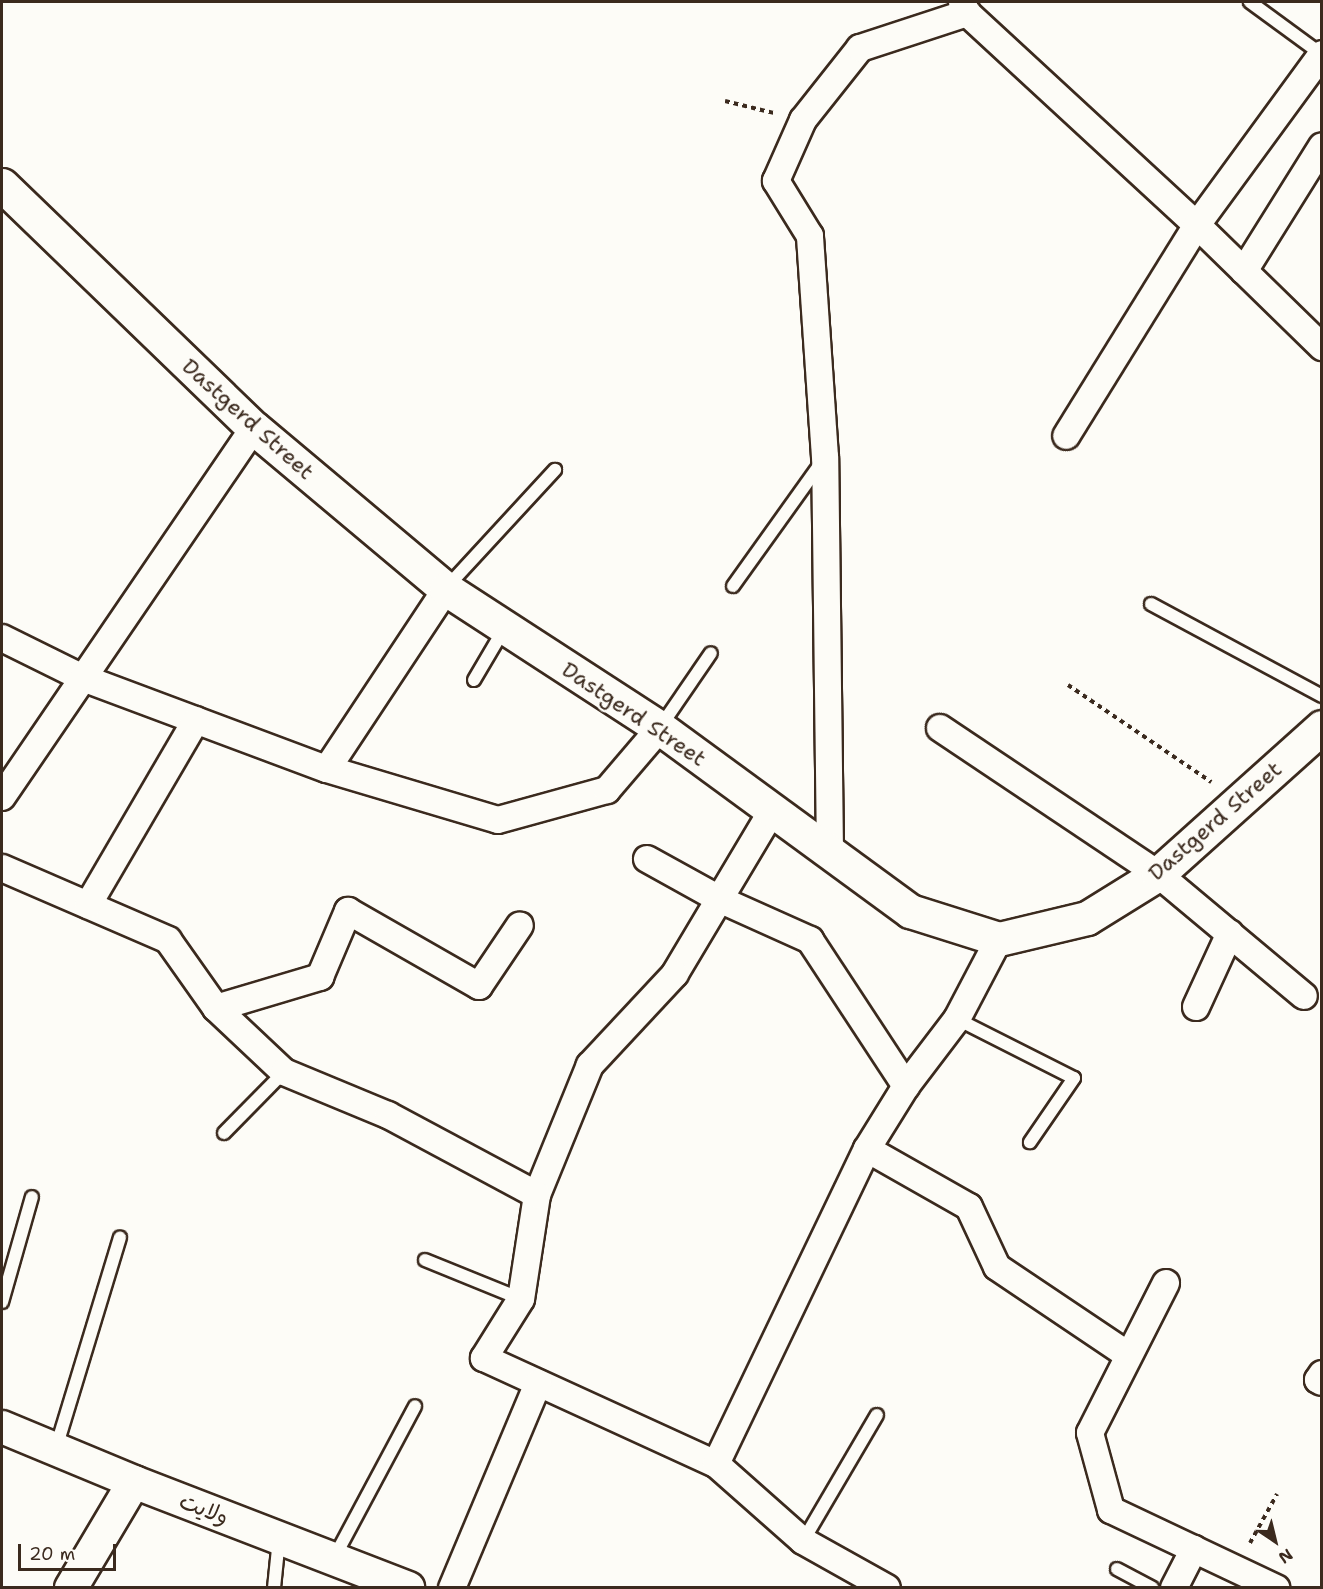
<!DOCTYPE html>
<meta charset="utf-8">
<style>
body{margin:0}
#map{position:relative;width:1323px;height:1589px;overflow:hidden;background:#fdfcf7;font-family:"Shantell Sans","Playpen Sans Arabic",sans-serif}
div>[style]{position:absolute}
.path>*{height:4px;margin-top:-2px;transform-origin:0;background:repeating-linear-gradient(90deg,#3b2a1e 0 4.5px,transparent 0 9px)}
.roads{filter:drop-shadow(2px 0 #3b2a1e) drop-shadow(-2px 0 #3b2a1e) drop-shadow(0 2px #3b2a1e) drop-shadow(0 -2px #3b2a1e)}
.service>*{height:12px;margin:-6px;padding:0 6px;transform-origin:6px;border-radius:6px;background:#fdfcf7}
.minor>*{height:26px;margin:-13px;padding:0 13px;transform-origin:13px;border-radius:13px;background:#fdfcf7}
.tertiary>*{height:32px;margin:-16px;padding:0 16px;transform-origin:16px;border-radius:16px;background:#fdfcf7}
.secondary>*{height:33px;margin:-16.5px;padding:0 16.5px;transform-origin:16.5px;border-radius:16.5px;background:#fdfcf7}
span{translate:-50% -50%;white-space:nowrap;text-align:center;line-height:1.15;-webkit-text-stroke:5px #fdfcf7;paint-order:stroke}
.street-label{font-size:22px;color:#3b2a1e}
.frame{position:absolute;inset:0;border:3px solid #3b2a1e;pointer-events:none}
.north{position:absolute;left:1245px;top:1511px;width:60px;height:60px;-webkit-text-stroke:4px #fdfcf7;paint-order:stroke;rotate:145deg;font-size:16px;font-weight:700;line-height:24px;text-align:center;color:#3b2a1e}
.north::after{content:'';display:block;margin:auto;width:21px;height:27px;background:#3b2a1e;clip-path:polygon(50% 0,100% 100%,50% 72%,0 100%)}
.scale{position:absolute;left:18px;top:1544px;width:98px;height:27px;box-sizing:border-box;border:3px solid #3b2a1e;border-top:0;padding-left:8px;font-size:18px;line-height:21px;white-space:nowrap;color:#3b2a1e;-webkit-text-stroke:4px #fdfcf7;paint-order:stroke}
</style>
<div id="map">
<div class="path">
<i style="left:725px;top:101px;width:50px;rotate:13.8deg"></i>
<i style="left:1068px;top:685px;width:173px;rotate:34.1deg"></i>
<i style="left:1250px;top:1543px;width:56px;rotate:-61.1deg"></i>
</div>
<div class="roads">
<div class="service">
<i style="left:1250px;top:2px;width:88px;rotate:36.2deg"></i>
<i style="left:733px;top:586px;width:151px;rotate:-54.4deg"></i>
<i style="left:446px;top:588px;width:161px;rotate:-47.3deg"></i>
<i style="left:1151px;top:604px;width:194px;rotate:28.3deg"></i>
<i style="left:474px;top:680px;width:59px;rotate:-59.5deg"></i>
<i style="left:661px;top:726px;width:88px;rotate:-55.6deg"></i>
<i style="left:957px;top:1019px;width:131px;rotate:26.8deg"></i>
<i style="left:1074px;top:1078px;width:78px;rotate:124.5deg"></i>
<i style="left:224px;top:1133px;width:86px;rotate:-45.5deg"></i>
<i style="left:425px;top:1260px;width:104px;rotate:22.1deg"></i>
<i style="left:2px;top:1302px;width:109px;rotate:-74.1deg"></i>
<i style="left:56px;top:1448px;width:220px;rotate:-73.1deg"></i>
<i style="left:803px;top:1541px;width:146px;rotate:-59.6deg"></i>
<i style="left:334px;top:1558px;width:172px;rotate:-61.9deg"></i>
<i style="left:1117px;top:1569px;width:40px;rotate:28deg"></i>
<i style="left:274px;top:1588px;width:49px;rotate:-84.2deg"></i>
</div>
<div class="minor">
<i style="left:962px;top:2px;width:12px;rotate:66deg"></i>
<i style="left:967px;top:13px;width:313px;rotate:42.7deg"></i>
<i style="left:1197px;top:225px;width:248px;rotate:121.8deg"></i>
<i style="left:1322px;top:54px;width:212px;rotate:126.2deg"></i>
<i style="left:1197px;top:225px;width:175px;rotate:44.3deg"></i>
<i style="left:1244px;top:271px;width:147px;rotate:-58deg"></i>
<i style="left:2px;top:638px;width:90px;rotate:26.3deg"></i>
<i style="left:83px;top:678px;width:260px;rotate:20.5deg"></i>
<i style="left:327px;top:769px;width:178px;rotate:16.6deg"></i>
<i style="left:498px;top:820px;width:113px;rotate:-15.4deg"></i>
<i style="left:607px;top:790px;width:82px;rotate:-49.5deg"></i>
<i style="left:940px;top:728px;width:262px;rotate:33.8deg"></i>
<i style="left:1158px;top:874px;width:190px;rotate:39.9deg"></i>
<i style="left:327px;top:769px;width:216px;rotate:-56.5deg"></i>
<i style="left:2px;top:797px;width:447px;rotate:-55.7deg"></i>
<i style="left:772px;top:811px;width:190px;rotate:120.8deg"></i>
<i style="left:675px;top:974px;width:125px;rotate:133deg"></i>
<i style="left:590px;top:1065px;width:140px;rotate:112.2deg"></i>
<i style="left:537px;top:1195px;width:105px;rotate:98.7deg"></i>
<i style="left:521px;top:1299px;width:70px;rotate:122.1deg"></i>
<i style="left:484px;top:1358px;width:255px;rotate:24.6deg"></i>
<i style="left:716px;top:1464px;width:116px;rotate:41.5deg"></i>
<i style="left:803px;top:1541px;width:96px;rotate:29.2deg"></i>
<i style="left:830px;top:852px;width:395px;rotate:-90.7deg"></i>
<i style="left:825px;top:457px;width:222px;rotate:-93.9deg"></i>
<i style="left:810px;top:236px;width:65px;rotate:-121.7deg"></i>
<i style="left:776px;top:181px;width:67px;rotate:-66.1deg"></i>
<i style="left:803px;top:120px;width:92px;rotate:-51.6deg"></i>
<i style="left:860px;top:48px;width:113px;rotate:-18.1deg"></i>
<i style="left:647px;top:859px;width:85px;rotate:29deg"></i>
<i style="left:721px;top:900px;width:98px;rotate:24.2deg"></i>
<i style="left:810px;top:940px;width:175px;rotate:56.7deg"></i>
<i style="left:2px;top:868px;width:181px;rotate:23.4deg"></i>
<i style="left:168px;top:940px;width:83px;rotate:54.8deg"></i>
<i style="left:216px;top:1008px;width:93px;rotate:43.3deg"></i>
<i style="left:284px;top:1072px;width:113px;rotate:22.5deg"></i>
<i style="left:388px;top:1115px;width:169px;rotate:28.2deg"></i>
<i style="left:88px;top:905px;width:214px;rotate:-59.7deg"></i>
<i style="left:1196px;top:1007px;width:81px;rotate:-65.3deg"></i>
<i style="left:216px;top:1008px;width:109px;rotate:-16.6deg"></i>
<i style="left:320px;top:977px;width:72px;rotate:-67deg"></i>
<i style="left:348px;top:911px;width:151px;rotate:29.8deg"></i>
<i style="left:479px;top:986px;width:73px;rotate:-56.1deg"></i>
<i style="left:867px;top:1149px;width:117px;rotate:29.6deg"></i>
<i style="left:969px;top:1207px;width:66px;rotate:65deg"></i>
<i style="left:997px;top:1267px;width:158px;rotate:33.9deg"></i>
<i style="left:1166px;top:1283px;width:168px;rotate:116.9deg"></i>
<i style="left:1090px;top:1433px;width:80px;rotate:74.7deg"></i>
<i style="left:1111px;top:1510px;width:183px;rotate:25.3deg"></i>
<i style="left:1322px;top:1374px;width:7px;rotate:124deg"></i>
<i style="left:1318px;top:1380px;width:4px;rotate:27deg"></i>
<i style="left:716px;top:1464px;width:349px;rotate:-64.4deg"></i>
<i style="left:867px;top:1149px;width:74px;rotate:-58.2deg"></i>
<i style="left:906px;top:1086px;width:84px;rotate:-52.7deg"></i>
<i style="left:957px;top:1019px;width:90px;rotate:-62.3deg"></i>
<i style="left:452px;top:1588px;width:222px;rotate:-67.2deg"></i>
<i style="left:1174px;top:1588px;width:44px;rotate:-62.9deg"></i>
</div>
<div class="tertiary">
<i style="left:2px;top:1427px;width:143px;rotate:22.6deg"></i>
<i style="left:134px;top:1482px;width:294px;rotate:21.1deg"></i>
<i style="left:71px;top:1588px;width:123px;rotate:-59.3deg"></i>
</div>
<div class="secondary">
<i style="left:2px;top:185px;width:350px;rotate:44deg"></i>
<i style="left:254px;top:428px;width:251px;rotate:40deg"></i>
<i style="left:446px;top:589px;width:255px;rotate:33deg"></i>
<i style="left:660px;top:728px;width:310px;rotate:36.2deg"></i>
<i style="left:910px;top:911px;width:93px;rotate:17.5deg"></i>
<i style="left:999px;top:939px;width:90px;rotate:-13.4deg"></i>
<i style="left:1087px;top:918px;width:84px;rotate:-31.8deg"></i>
<i style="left:1158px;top:874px;width:220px;rotate:-41.9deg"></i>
</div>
</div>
<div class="street-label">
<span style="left:248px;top:419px;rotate:42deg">Dastgerd Street</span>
<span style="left:634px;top:714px;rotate:34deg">Dastgerd Street</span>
<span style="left:1215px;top:821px;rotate:-41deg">Dastgerd Street</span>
<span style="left:204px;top:1509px;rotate:21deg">ولایت</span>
</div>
<div class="frame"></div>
<div class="north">N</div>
<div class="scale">20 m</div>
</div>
